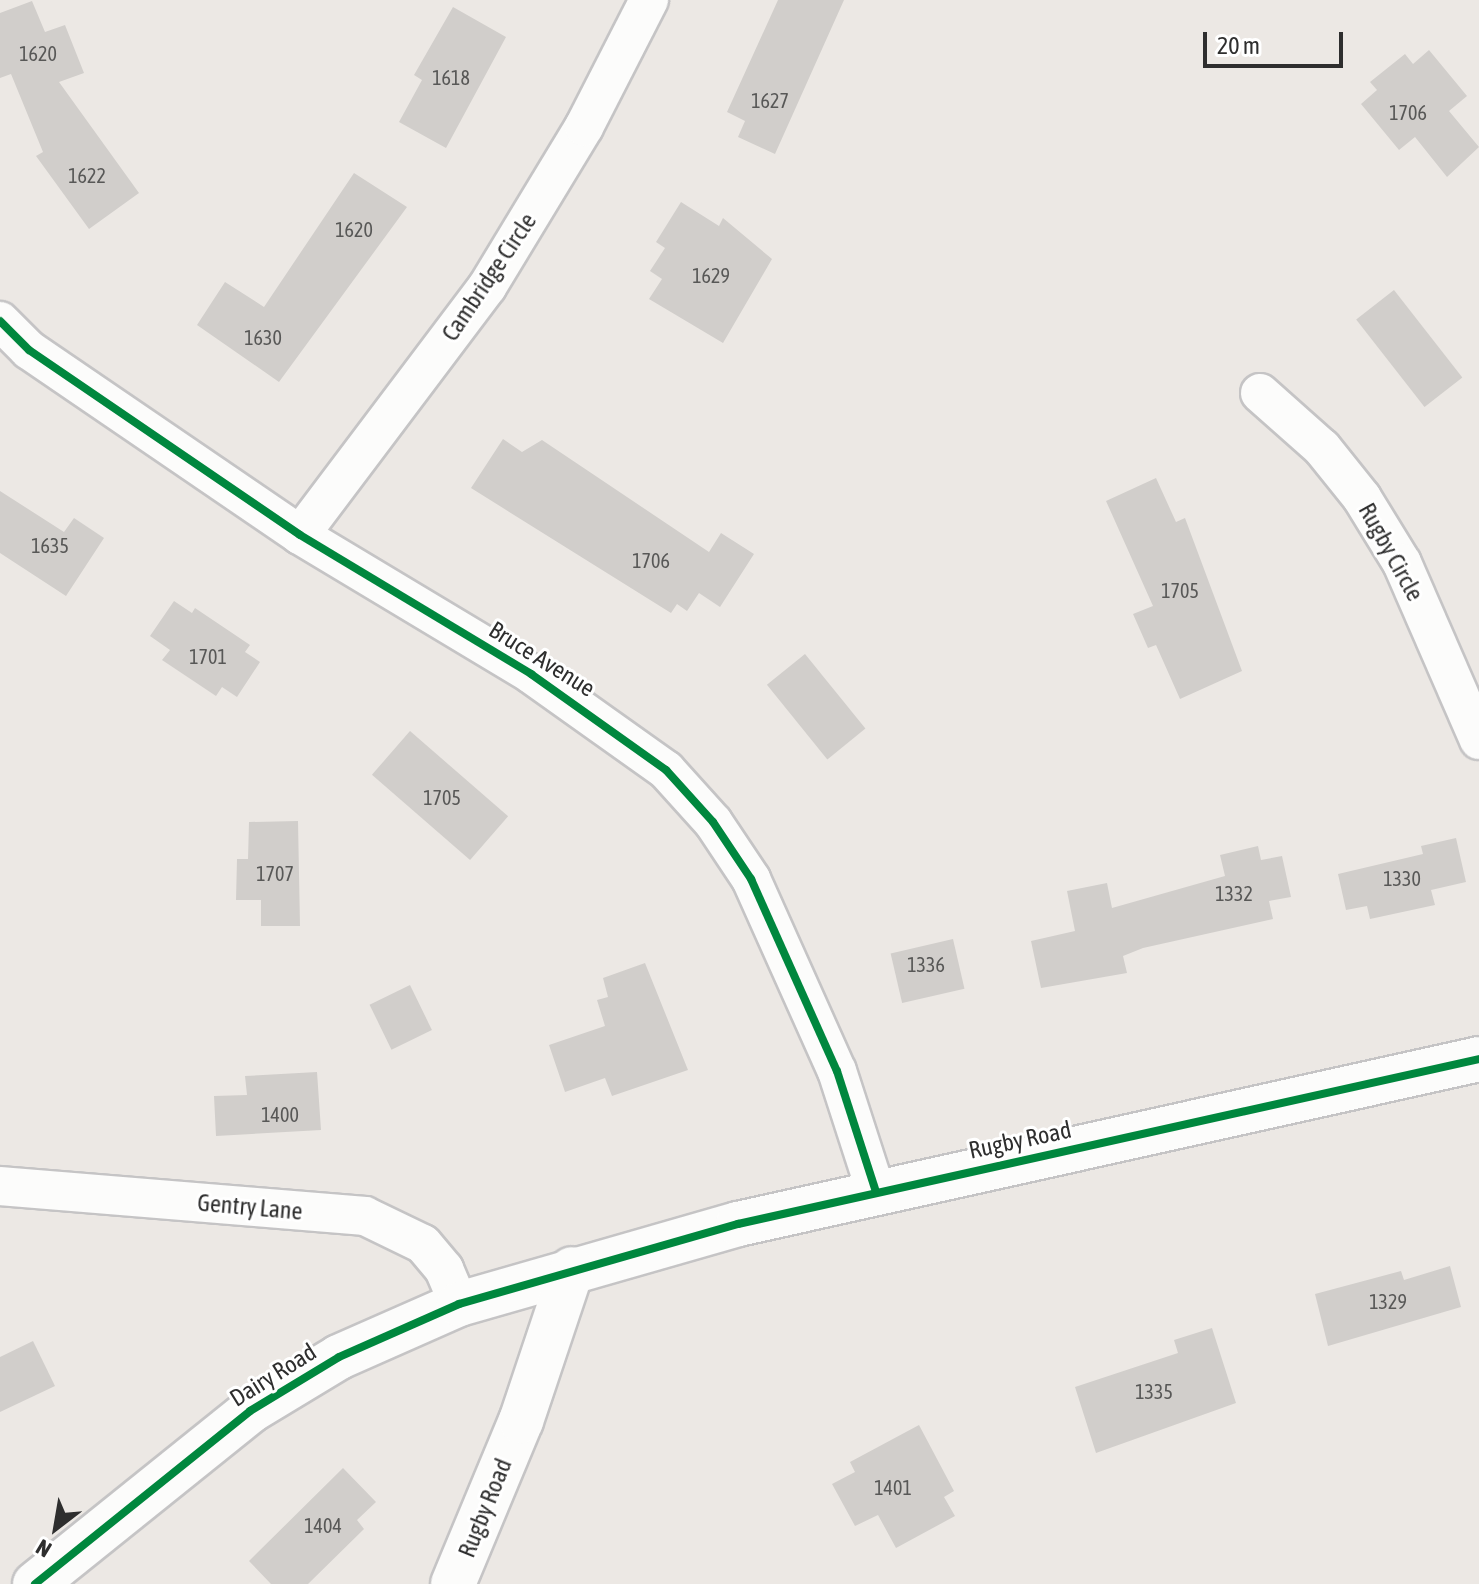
<!DOCTYPE html>
<style>
body{margin:0}
#map{position:relative;width:1479px;height:1584px;overflow:hidden;background:#ece8e4;font-family:"Asap Condensed",sans-serif}
div>[style]{position:absolute}
.building>*{inset:0;background:#d1cecb;transform-origin:0 0}
.roads{filter:drop-shadow(2px 0 #c5c4c5) drop-shadow(-2px 0 #c5c4c5) drop-shadow(0 2px #c5c4c5) drop-shadow(0 -2px #c5c4c5)}
.street>*{height:38px;margin:-19px;padding:0 19px;transform-origin:19px;border-radius:19px;background:#fcfcfb}
.secondary>*{height:44px;margin:-22px;padding:0 22px;transform-origin:22px;border-radius:22px;background:#fcfcfb}
.cycleway>*{height:8px;margin:-4px;padding:0 4px;transform-origin:4px;border-radius:4px;background:#00873e}
span{translate:-50% -50%;white-space:nowrap;text-align:center;line-height:1.15;-webkit-text-stroke:6px #fff;paint-order:stroke}
.number-label{font-size:20px;color:#585857}
.number-label span{-webkit-text-stroke-width:0}
.street-label{font-size:24px;color:#2e2e2e}
.north{position:absolute;left:16px;top:1488px;width:80px;height:80px;-webkit-text-stroke:6px #fff;paint-order:stroke;rotate:211deg;font-size:22px;font-weight:700;line-height:32px;text-align:center;color:#2e2e2e}
.north::after{content:'';display:block;margin:auto;width:28px;height:36px;background:#2e2e2e;clip-path:polygon(50% 0,100% 100%,50% 72%,0 100%)}
.scale{position:absolute;left:1203px;top:32px;width:140px;height:36px;box-sizing:border-box;border:4px solid #2e2e2e;border-top:0;padding-left:10px;font-size:24px;line-height:28px;white-space:nowrap;color:#2e2e2e;-webkit-text-stroke:6px #fff;paint-order:stroke}
</style>
<div id="map">
<div class="building">
<i style="clip-path:polygon(778px 0,844px 0,775px 154px,738px 137px,745px 121px,727px 112px)"></i>
<i style="clip-path:polygon(32px 1px,45px 32px,65px 25px,84px 73px,59px 82px,139px 193px,89px 229px,36px 156px,43px 152px,11px 74px,0 78px,0 13px)"></i>
<i style="clip-path:polygon(453px 7px,506px 37px,446px 148px,399px 122px,422px 80px,414px 75px)"></i>
<i style="clip-path:polygon(1429px 50px,1467px 96px,1449px 111px,1479px 147px,1447px 177px,1415px 137px,1399px 150px,1361px 104px,1377px 90px,1370px 82px,1405px 54px,1413px 64px)"></i>
<i style="clip-path:polygon(354px 173px,407px 207px,279px 382px,197px 325px,225px 282px,264px 307px)"></i>
<i style="clip-path:polygon(681px 202px,719px 226px,723px 218px,772px 259px,723px 343px,649px 299px,662px 279px,650px 271px,665px 248px,656px 242px)"></i>
<i style="left:1394px;top:290px;width:111px;height:48px;rotate:52deg"></i>
<i style="clip-path:polygon(503px 439px,522px 452px,542px 440px,709px 552px,721px 533px,754px 554px,720px 607px,699px 593px,687px 611px,677px 604px,671px 613px,471px 488px)"></i>
<i style="clip-path:polygon(1156px 478px,1176px 522px,1185px 518px,1242px 671px,1180px 699px,1156px 645px,1148px 648px,1133px 614px,1153px 606px,1106px 501px)"></i>
<i style="clip-path:polygon(0 491px,64px 532px,74px 518px,104px 538px,66px 596px,0 553px)"></i>
<i style="clip-path:polygon(174px 601px,192px 613px,195px 608px,250px 645px,245px 652px,260px 662px,237px 697px,222px 687px,216px 696px,162px 660px,170px 650px,150px 636px)"></i>
<i style="left:805px;top:654px;width:96px;height:49px;rotate:51deg"></i>
<i style="left:410px;top:731px;width:130px;height:58px;rotate:41deg"></i>
<i style="clip-path:polygon(298px 821px,300px 926px,261px 926px,261px 900px,236px 900px,237px 859px,248px 859px,249px 822px)"></i>
<i style="clip-path:polygon(1456px 838px,1466px 882px,1431px 890px,1435px 905px,1370px 919px,1367px 906px,1346px 910px,1338px 874px,1423px 854px,1421px 846px)"></i>
<i style="clip-path:polygon(1258px 846px,1261px 860px,1282px 856px,1291px 897px,1269px 901px,1273px 919px,1143px 948px,1123px 956px,1127px 973px,1041px 988px,1031px 941px,1075px 931px,1067px 891px,1107px 883px,1112px 908px,1225px 876px,1220px 855px)"></i>
<i style="left:953px;top:939px;width:51px;height:64px;rotate:77deg"></i>
<i style="clip-path:polygon(645px 963px,688px 1070px,612px 1096px,605px 1078px,565px 1092px,549px 1045px,605px 1026px,597px 1000px,608px 997px,603px 978px)"></i>
<i style="left:410px;top:985px;width:50px;height:45px;rotate:64deg"></i>
<i style="clip-path:polygon(317px 1072px,321px 1130px,216px 1136px,214px 1096px,247px 1095px,245px 1076px)"></i>
<i style="clip-path:polygon(1450px 1266px,1461px 1307px,1328px 1346px,1315px 1294px,1401px 1271px,1404px 1280px)"></i>
<i style="clip-path:polygon(1212px 1328px,1236px 1403px,1096px 1453px,1075px 1387px,1178px 1353px,1174px 1340px)"></i>
<i style="clip-path:polygon(33px 1341px,55px 1386px,0 1412px,0 1357px)"></i>
<i style="clip-path:polygon(919px 1425px,954px 1491px,944px 1497px,955px 1516px,896px 1548px,878px 1515px,855px 1526px,832px 1484px,855px 1472px,850px 1462px)"></i>
<i style="clip-path:polygon(343px 1468px,376px 1502px,357px 1520px,364px 1529px,308px 1584px,271px 1584px,249px 1561px)"></i>
</div>
<div class="roads">
<div class="street">
<i style="left:0;top:321px;width:41px;rotate:45deg"></i>
<i style="left:29px;top:350px;width:328px;rotate:34.3deg"></i>
<i style="left:300px;top:535px;width:270px;rotate:31deg"></i>
<i style="left:531px;top:674px;width:166px;rotate:35.4deg"></i>
<i style="left:666px;top:770px;width:70px;rotate:47.9deg"></i>
<i style="left:713px;top:822px;width:69px;rotate:56.3deg"></i>
<i style="left:751px;top:879px;width:210px;rotate:65.9deg"></i>
<i style="left:837px;top:1071px;width:127px;rotate:72.1deg"></i>
<i style="left:1260px;top:393px;width:83px;rotate:41.6deg"></i>
<i style="left:1322px;top:448px;width:64px;rotate:51.3deg"></i>
<i style="left:1362px;top:498px;width:76px;rotate:58.4deg"></i>
<i style="left:1402px;top:563px;width:193px;rotate:66.5deg"></i>
<i style="left:300px;top:535px;width:311px;rotate:-53deg"></i>
<i style="left:487px;top:287px;width:187px;rotate:-58.8deg"></i>
<i style="left:584px;top:127px;width:143px;rotate:-62.9deg"></i>
<i style="left:0;top:1186px;width:366px;rotate:4.7deg"></i>
<i style="left:365px;top:1216px;width:64px;rotate:25.8deg"></i>
<i style="left:423px;top:1244px;width:33px;rotate:50deg"></i>
<i style="left:444px;top:1269px;width:38px;rotate:67deg"></i>
</div>
<div class="secondary">
<i style="left:35px;top:1584px;width:276px;rotate:-38.8deg"></i>
<i style="left:250px;top:1411px;width:104px;rotate:-31.2deg"></i>
<i style="left:339px;top:1357px;width:131px;rotate:-23.8deg"></i>
<i style="left:459px;top:1304px;width:290px;rotate:-16deg"></i>
<i style="left:738px;top:1224px;width:759px;rotate:-12.55deg"></i>
<i style="left:453px;top:1584px;width:177px;rotate:-67.4deg"></i>
<i style="left:521px;top:1421px;width:160px;rotate:-71.5deg"></i>
</div>
</div>
<div class="cycleway">
<i style="left:0;top:321px;width:41px;rotate:45deg"></i>
<i style="left:29px;top:350px;width:328px;rotate:34.3deg"></i>
<i style="left:300px;top:535px;width:270px;rotate:31deg"></i>
<i style="left:531px;top:674px;width:166px;rotate:35.4deg"></i>
<i style="left:666px;top:770px;width:70px;rotate:47.9deg"></i>
<i style="left:713px;top:822px;width:69px;rotate:56.3deg"></i>
<i style="left:751px;top:879px;width:210px;rotate:65.9deg"></i>
<i style="left:837px;top:1071px;width:127px;rotate:72.1deg"></i>
<i style="left:35px;top:1584px;width:276px;rotate:-38.8deg"></i>
<i style="left:250px;top:1411px;width:104px;rotate:-31.2deg"></i>
<i style="left:339px;top:1357px;width:131px;rotate:-23.8deg"></i>
<i style="left:459px;top:1304px;width:290px;rotate:-16deg"></i>
<i style="left:738px;top:1224px;width:759px;rotate:-12.55deg"></i>
</div>
<div class="number-label">
<span style="left:38px;top:53px">1620</span>
<span style="left:451px;top:77px">1618</span>
<span style="left:770px;top:100px">1627</span>
<span style="left:1408px;top:112px">1706</span>
<span style="left:87px;top:175px">1622</span>
<span style="left:354px;top:229px">1620</span>
<span style="left:711px;top:275px">1629</span>
<span style="left:263px;top:337px">1630</span>
<span style="left:50px;top:545px">1635</span>
<span style="left:651px;top:560px">1706</span>
<span style="left:1180px;top:590px">1705</span>
<span style="left:208px;top:656px">1701</span>
<span style="left:442px;top:797px">1705</span>
<span style="left:275px;top:873px">1707</span>
<span style="left:1402px;top:878px">1330</span>
<span style="left:1234px;top:893px">1332</span>
<span style="left:926px;top:964px">1336</span>
<span style="left:280px;top:1114px">1400</span>
<span style="left:1388px;top:1301px">1329</span>
<span style="left:1154px;top:1391px">1335</span>
<span style="left:893px;top:1487px">1401</span>
<span style="left:323px;top:1525px">1404</span>
</div>
<div class="street-label">
<span style="left:489px;top:277px;rotate:-56deg">Cambridge Circle</span>
<span style="left:1391px;top:552px;rotate:61deg">Rugby Circle</span>
<span style="left:542px;top:659px;rotate:32deg">Bruce Avenue</span>
<span style="left:1020px;top:1140px;rotate:-12deg">Rugby Road</span>
<span style="left:250px;top:1207px;rotate:5deg">Gentry Lane</span>
<span style="left:273px;top:1375px;rotate:-32deg">Dairy Road</span>
<span style="left:485px;top:1508px;rotate:-68deg">Rugby Road</span>
</div>
<div class="north">N</div>
<div class="scale">20 m</div>
</div>
